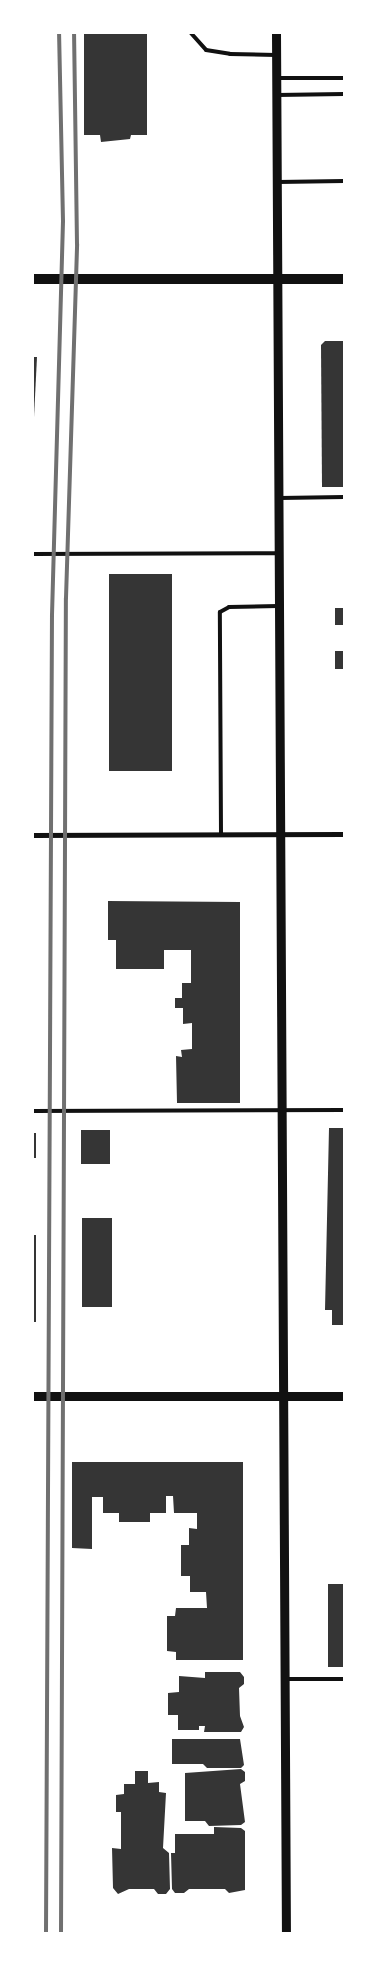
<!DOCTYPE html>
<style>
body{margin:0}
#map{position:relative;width:377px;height:1966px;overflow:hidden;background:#fff;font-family:Poppins,sans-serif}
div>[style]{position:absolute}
.building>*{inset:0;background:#353535;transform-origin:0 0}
.service>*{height:4px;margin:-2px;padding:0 2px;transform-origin:2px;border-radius:2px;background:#111}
.minor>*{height:5px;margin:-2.5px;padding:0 2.5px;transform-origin:2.5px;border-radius:2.5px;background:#111}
.tertiary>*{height:9px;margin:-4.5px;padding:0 4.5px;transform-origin:4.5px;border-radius:4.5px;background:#111}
.secondary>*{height:10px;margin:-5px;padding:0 5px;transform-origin:5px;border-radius:5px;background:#111}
.rail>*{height:4px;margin:-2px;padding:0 2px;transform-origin:2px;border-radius:2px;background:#707070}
span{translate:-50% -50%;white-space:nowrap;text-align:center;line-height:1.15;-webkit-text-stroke:5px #fff;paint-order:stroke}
.frame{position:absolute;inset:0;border:34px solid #fff;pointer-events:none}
</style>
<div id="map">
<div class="building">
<i style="clip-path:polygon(84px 32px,147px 33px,147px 135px,131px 135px,130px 139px,101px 142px,100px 135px,84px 135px)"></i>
<i style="clip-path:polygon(325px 341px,344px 341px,344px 487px,322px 487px,321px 345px)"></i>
<i style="clip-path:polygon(32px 357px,37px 357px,34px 417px,32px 416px)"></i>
<i style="left:109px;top:574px;width:63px;height:197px"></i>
<i style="left:335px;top:608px;width:9px;height:17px"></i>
<i style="left:335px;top:651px;width:9px;height:18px"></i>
<i style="clip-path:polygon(108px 901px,240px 902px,240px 1103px,177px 1103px,176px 1056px,182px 1057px,181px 1050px,192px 1049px,192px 1023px,183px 1024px,183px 1008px,175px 1008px,175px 998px,182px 998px,182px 983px,191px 983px,191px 950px,164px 950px,164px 969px,116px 969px,116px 940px,108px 940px)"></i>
<i style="clip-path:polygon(329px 1128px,344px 1128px,344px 1325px,332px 1325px,332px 1310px,325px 1310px)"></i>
<i style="left:81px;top:1130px;width:29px;height:34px"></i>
<i style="left:32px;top:1133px;width:4px;height:25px"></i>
<i style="left:82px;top:1218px;width:30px;height:89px"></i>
<i style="left:32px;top:1235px;width:4px;height:87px"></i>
<i style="clip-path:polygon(72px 1462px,243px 1462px,243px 1660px,176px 1660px,176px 1652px,167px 1651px,167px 1616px,175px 1616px,176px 1608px,207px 1608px,206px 1592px,190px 1592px,190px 1576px,181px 1576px,181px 1545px,189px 1545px,189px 1528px,197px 1529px,197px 1513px,174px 1513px,173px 1496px,166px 1496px,166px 1513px,150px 1513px,150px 1522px,119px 1522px,119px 1513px,103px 1513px,103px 1497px,92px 1497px,92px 1549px,72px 1548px)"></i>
<i style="left:344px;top:1584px;width:83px;height:16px;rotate:90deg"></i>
<i style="clip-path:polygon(205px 1672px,240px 1672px,244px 1677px,244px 1684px,239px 1688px,240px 1716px,244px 1727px,241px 1732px,204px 1732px,205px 1726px,199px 1726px,199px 1730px,178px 1730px,178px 1715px,168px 1715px,168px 1693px,179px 1692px,179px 1676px,205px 1678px)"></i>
<i style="clip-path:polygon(172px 1739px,240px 1739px,244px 1765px,241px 1768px,207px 1768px,203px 1764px,172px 1764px)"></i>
<i style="clip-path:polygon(241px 1769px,245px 1772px,245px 1781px,240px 1784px,245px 1822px,241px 1825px,209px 1826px,205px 1821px,185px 1821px,185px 1773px)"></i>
<i style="clip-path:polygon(135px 1771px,148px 1771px,148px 1783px,159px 1782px,159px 1792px,166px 1793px,163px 1848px,169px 1853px,170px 1889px,166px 1894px,158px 1894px,154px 1889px,129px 1889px,118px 1894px,113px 1888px,112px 1848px,121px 1849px,121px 1812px,116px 1812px,116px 1795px,124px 1794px,124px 1784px,135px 1784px)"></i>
<i style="clip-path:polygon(214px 1827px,241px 1828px,245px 1831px,245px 1890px,229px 1893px,225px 1889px,189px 1889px,184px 1893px,175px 1893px,172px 1889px,171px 1853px,175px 1853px,175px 1834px,214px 1834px)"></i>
</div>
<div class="service">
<i style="left:190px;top:32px;width:24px;rotate:48deg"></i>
<i style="left:206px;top:50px;width:24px;rotate:9deg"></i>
<i style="left:230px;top:54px;width:46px;rotate:1.2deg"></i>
<i style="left:277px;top:78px;width:67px"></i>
<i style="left:277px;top:95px;width:67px;rotate:-0.9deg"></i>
<i style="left:278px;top:182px;width:66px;rotate:-0.9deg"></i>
<i style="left:280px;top:498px;width:64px;rotate:-0.9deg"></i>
<i style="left:32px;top:554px;width:246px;rotate:-0.2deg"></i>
<i style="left:221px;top:834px;width:222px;rotate:-90.3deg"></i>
<i style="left:220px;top:612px;width:10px;rotate:-29deg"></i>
<i style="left:229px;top:607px;width:49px;rotate:-1.2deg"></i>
<i style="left:32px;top:1111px;width:312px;rotate:-0.2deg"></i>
<i style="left:285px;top:1679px;width:59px"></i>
</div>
<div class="minor">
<i style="left:32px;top:835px;width:312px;rotate:-0.2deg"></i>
</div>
<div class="tertiary">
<i style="left:276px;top:32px;width:1902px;rotate:89.7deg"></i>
<i style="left:32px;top:1396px;width:312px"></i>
</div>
<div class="secondary">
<i style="left:32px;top:279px;width:312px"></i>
</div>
<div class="rail">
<i style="left:46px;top:1934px;width:1319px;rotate:-89.74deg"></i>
<i style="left:52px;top:615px;width:394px;rotate:-88.4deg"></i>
<i style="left:63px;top:221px;width:189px;rotate:-91.2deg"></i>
<i style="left:61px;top:1934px;width:1336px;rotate:-89.79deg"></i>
<i style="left:66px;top:598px;width:354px;rotate:-88.2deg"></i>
<i style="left:77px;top:244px;width:212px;rotate:-90.8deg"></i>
</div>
<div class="frame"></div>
</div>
